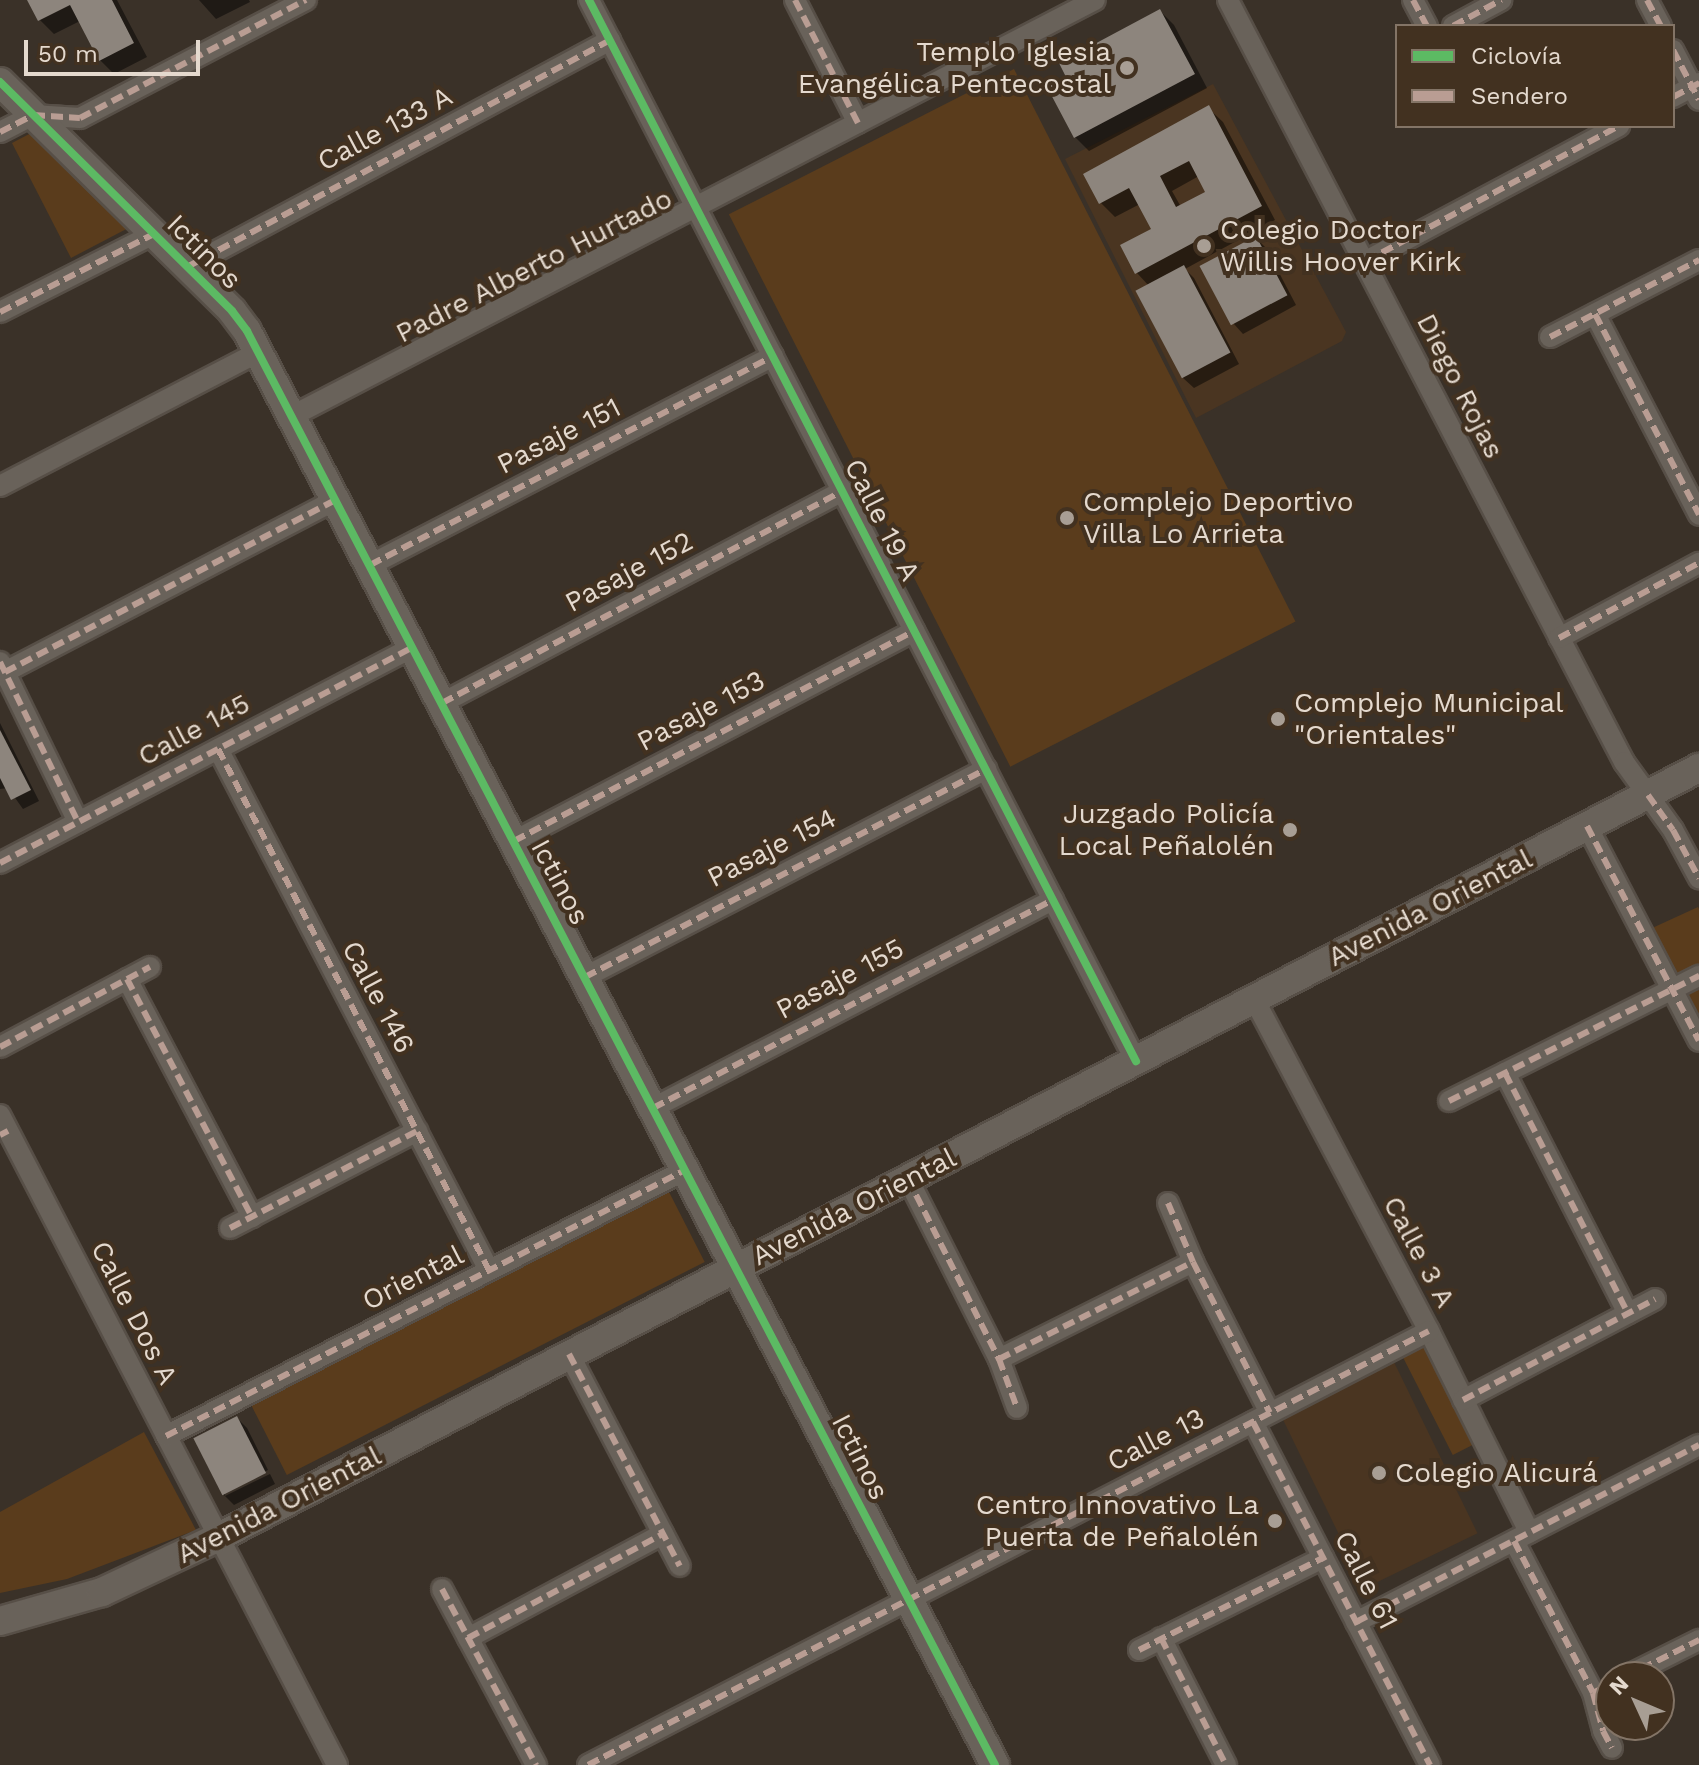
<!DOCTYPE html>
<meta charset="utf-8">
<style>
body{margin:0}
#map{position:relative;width:1699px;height:1765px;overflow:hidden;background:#3a3128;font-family:"Work Sans",sans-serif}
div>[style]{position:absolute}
.built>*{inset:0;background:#4a3521;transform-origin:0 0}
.green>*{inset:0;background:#5a3c1c;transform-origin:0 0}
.shadow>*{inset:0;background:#0007}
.building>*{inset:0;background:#8d857d;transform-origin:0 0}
.roads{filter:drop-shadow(2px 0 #574f47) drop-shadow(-2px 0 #574f47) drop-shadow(0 2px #574f47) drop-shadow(0 -2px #574f47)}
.street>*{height:20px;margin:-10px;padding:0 10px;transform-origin:10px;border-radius:10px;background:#69625a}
.secondary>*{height:28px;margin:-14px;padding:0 14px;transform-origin:14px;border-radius:14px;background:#69625a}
.quiet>*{height:6px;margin-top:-3px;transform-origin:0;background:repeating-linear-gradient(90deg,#b99d93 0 12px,transparent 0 18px)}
.cycleway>*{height:8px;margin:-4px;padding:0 4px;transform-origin:4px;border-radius:4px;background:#5cba63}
.dots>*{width:22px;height:22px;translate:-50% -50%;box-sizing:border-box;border:4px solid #423120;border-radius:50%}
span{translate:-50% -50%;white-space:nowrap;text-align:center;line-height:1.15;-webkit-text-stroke:8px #423120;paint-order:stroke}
.poi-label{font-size:28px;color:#e4d9ce}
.right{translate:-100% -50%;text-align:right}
.left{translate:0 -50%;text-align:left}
.street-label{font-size:28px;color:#e4d9ce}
.legend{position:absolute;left:1395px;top:24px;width:280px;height:104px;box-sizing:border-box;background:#423120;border:2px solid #837466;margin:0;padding:10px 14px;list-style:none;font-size:24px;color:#e4d9ce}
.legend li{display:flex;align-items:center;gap:16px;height:40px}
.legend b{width:40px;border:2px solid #837466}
.north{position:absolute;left:1595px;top:1661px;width:80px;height:80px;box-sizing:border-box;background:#423120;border:2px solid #837466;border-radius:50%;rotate:314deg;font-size:22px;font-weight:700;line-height:32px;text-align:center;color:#e4d9ce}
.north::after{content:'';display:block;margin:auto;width:28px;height:36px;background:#a89e94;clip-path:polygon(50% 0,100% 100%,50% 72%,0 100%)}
.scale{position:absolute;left:24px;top:40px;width:176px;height:36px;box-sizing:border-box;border:4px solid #e4d9ce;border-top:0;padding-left:10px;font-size:24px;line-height:28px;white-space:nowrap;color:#e4d9ce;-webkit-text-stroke:6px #423120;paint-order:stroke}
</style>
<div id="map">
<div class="built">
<i style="clip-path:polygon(1213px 84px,1346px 332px,1342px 341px,1196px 418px,1065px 159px)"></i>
<i style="left:1392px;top:1358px;width:195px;height:125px;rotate:64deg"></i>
</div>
<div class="green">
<i style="left:1014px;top:69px;width:620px;height:320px;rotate:63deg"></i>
<i style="clip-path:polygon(33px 132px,134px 225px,71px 258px,12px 143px)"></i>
<i style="clip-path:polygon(1698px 907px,1699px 909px,1699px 1022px,1650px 929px)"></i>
<i style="left:667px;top:1188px;width:83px;height:469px;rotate:63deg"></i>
<i style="left:1426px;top:1343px;width:112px;height:27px;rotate:63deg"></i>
<i style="clip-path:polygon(144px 1432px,196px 1530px,67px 1579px,0 1593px,0 1512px)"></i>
</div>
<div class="shadow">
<i style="clip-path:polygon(29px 0,117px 0,147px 57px,114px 74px,100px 60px,80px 21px,54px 34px,40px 20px)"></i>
<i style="clip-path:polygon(199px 0,249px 0,250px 2px,216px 19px)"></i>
<i style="clip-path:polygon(1160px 11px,1174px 25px,1207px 88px,1089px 151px,1075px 137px,1069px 78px)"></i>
<i style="clip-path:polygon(evenodd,1208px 108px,1223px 122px,1275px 220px,1185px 269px,1194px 278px,1239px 364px,1194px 388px,1183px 378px,1149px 286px,1137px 273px,1123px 246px,1154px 230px,1140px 204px,1115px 217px,1101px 203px,1085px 174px,1208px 108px,1199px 176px,1208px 193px,1181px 207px,1172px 191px,1199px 176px)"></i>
<i style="clip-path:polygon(1256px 238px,1266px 248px,1296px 305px,1243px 334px,1233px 323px)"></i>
<i style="clip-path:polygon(0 723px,39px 801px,23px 809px,8px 788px,0 789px)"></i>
<i style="clip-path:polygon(237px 1418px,247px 1428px,268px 1470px,225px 1492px,225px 1496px,224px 1495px)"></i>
<i style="clip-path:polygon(270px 1474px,275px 1484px,234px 1505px,225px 1496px)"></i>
</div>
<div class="building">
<i style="clip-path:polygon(27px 0,112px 0,134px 43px,99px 61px,70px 5px,38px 21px)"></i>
<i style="clip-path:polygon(1160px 9px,1195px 74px,1074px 138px,1047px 87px,1066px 77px,1059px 63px)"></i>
<i style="clip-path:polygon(evenodd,1209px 105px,1262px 206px,1135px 274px,1120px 245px,1151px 229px,1129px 188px,1099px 204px,1083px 174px,1209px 105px,1189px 161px,1205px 192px,1176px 207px,1160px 176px,1189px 161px)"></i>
<i style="left:1256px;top:236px;width:67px;height:64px;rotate:62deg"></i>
<i style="left:1184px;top:265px;width:99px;height:55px;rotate:62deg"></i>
<i style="clip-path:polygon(0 730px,31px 790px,11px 800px,0 778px)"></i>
<i style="left:237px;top:1416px;width:64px;height:49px;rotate:63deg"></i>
</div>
<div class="roads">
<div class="street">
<i style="left:589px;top:0;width:1194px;rotate:62.73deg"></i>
<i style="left:795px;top:0;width:138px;rotate:62.9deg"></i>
<i style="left:1228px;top:0;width:859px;rotate:62.54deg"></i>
<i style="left:1624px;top:762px;width:84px;rotate:54.2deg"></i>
<i style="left:1673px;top:830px;width:55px;rotate:61.6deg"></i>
<i style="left:1413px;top:0;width:30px;rotate:62deg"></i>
<i style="left:1647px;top:0;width:30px;rotate:62deg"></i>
<i style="left:1453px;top:26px;width:55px;rotate:-28.4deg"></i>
<i style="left:1673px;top:50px;width:56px;rotate:62.5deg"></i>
<i style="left:1673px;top:97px;width:30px;rotate:-28deg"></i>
<i style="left:0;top:132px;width:37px;rotate:-27deg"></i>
<i style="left:33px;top:115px;width:47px;rotate:3.7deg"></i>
<i style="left:80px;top:118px;width:255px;rotate:-27.6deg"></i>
<i style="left:1366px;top:261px;width:287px;rotate:-28.1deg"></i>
<i style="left:187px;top:267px;width:480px;rotate:-28.2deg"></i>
<i style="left:0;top:312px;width:173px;rotate:-26.9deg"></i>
<i style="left:1595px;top:314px;width:226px;rotate:62.6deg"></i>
<i style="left:1550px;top:337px;width:168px;rotate:-27.3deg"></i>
<i style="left:292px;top:416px;width:904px;rotate:-27.39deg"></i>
<i style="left:0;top:486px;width:292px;rotate:-27.4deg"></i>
<i style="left:370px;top:565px;width:454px;rotate:-27.4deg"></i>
<i style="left:1559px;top:638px;width:159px;rotate:-28.2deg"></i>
<i style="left:0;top:662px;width:178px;rotate:64deg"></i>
<i style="left:5px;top:672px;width:373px;rotate:-27.5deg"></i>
<i style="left:442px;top:703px;width:454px;rotate:-27.9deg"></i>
<i style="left:218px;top:749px;width:587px;rotate:62.52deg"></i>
<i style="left:1587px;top:826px;width:242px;rotate:62.5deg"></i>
<i style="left:514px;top:841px;width:452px;rotate:-27.7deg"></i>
<i style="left:0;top:863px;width:466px;rotate:-27.6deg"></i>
<i style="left:585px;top:977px;width:452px;rotate:-27.4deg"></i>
<i style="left:127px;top:979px;width:269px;rotate:62.3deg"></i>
<i style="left:1254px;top:999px;width:375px;rotate:62.2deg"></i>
<i style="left:1429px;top:1331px;width:225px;rotate:63.5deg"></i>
<i style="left:0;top:1047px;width:170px;rotate:-28.1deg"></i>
<i style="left:1505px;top:1073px;width:270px;rotate:62.9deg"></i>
<i style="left:1449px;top:1101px;width:280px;rotate:-26.6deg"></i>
<i style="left:653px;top:1108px;width:451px;rotate:-27.5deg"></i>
<i style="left:0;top:1115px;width:732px;rotate:62.59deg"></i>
<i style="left:908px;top:1179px;width:202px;rotate:63.2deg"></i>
<i style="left:999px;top:1359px;width:52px;rotate:69.8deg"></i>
<i style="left:1168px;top:1203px;width:64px;rotate:67deg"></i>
<i style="left:1193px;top:1262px;width:169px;rotate:63deg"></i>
<i style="left:230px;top:1228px;width:211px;rotate:-27.4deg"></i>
<i style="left:569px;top:1354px;width:239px;rotate:62.4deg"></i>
<i style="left:999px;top:1359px;width:217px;rotate:-26.6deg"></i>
<i style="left:1463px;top:1400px;width:217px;rotate:-27.7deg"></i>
<i style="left:1253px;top:1422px;width:386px;rotate:62.7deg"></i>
<i style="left:166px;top:1436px;width:583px;rotate:-27.14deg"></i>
<i style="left:1514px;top:1541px;width:171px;rotate:62.5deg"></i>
<i style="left:1593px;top:1693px;width:39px;rotate:75deg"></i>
<i style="left:1603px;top:1731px;width:19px;rotate:62deg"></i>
<i style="left:442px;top:1589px;width:200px;rotate:61.9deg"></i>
<i style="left:1356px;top:1622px;width:386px;rotate:-27.3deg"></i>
<i style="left:468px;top:1638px;width:221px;rotate:-28.1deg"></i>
<i style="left:1161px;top:1638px;width:143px;rotate:62.9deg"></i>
<i style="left:1139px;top:1650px;width:206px;rotate:-26.6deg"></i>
<i style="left:1625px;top:1677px;width:83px;rotate:-26.6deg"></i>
<i style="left:588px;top:1765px;width:946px;rotate:-27.3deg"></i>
</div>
<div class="secondary">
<i style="left:0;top:82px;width:326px;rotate:44.6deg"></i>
<i style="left:232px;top:311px;width:25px;rotate:53deg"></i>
<i style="left:247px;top:331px;width:1617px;rotate:62.45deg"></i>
<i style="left:0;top:1621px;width:106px;rotate:-15.9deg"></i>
<i style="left:102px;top:1592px;width:129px;rotate:-25.2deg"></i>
<i style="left:219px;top:1537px;width:1668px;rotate:-27.46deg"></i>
</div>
</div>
<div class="quiet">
<i style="left:795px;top:0;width:138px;rotate:62.9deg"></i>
<i style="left:1413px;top:0;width:30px;rotate:62deg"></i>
<i style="left:1647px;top:0;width:30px;rotate:62deg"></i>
<i style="left:1453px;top:26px;width:55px;rotate:-28.4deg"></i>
<i style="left:1673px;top:50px;width:56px;rotate:62.5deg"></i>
<i style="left:1673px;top:97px;width:30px;rotate:-28deg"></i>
<i style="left:0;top:132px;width:37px;rotate:-27deg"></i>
<i style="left:33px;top:115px;width:47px;rotate:3.7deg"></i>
<i style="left:80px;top:118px;width:255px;rotate:-27.6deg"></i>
<i style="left:1366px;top:261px;width:287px;rotate:-28.1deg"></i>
<i style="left:187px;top:267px;width:480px;rotate:-28.2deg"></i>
<i style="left:0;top:312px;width:173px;rotate:-26.9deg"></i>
<i style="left:1595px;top:314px;width:226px;rotate:62.6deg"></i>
<i style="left:1550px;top:337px;width:168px;rotate:-27.3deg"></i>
<i style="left:370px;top:565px;width:454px;rotate:-27.4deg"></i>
<i style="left:1559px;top:638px;width:159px;rotate:-28.2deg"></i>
<i style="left:0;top:662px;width:178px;rotate:64deg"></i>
<i style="left:5px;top:672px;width:373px;rotate:-27.5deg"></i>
<i style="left:442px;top:703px;width:454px;rotate:-27.9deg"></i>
<i style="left:218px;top:749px;width:587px;rotate:62.52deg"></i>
<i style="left:1648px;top:795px;width:43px;rotate:54.5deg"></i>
<i style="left:1673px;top:830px;width:55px;rotate:61.6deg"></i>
<i style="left:1587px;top:826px;width:242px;rotate:62.5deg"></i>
<i style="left:514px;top:841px;width:452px;rotate:-27.7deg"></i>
<i style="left:0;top:863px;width:466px;rotate:-27.6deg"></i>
<i style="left:585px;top:977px;width:452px;rotate:-27.4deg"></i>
<i style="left:127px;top:979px;width:269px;rotate:62.3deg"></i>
<i style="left:0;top:1047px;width:170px;rotate:-28.1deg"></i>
<i style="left:1505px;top:1073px;width:270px;rotate:62.9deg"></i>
<i style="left:1449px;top:1101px;width:280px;rotate:-26.6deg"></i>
<i style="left:653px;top:1108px;width:451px;rotate:-27.5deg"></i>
<i style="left:0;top:1135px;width:9px;rotate:-27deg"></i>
<i style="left:908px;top:1179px;width:202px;rotate:63.2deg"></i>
<i style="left:999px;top:1359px;width:52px;rotate:69.8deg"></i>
<i style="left:1168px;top:1203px;width:64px;rotate:67deg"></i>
<i style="left:1193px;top:1262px;width:169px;rotate:63deg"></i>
<i style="left:230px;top:1228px;width:211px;rotate:-27.4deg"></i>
<i style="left:569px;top:1354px;width:239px;rotate:62.4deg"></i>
<i style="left:999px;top:1359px;width:217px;rotate:-26.6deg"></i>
<i style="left:1463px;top:1400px;width:217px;rotate:-27.7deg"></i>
<i style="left:1253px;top:1422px;width:386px;rotate:62.7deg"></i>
<i style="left:166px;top:1436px;width:583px;rotate:-27.14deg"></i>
<i style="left:1514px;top:1541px;width:171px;rotate:62.5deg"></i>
<i style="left:1593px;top:1693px;width:39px;rotate:75deg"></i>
<i style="left:1603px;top:1731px;width:19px;rotate:62deg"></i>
<i style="left:442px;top:1589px;width:200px;rotate:61.9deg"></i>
<i style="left:1356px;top:1622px;width:386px;rotate:-27.3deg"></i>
<i style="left:468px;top:1638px;width:221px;rotate:-28.1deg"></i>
<i style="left:1161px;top:1638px;width:143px;rotate:62.9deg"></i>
<i style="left:1139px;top:1650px;width:206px;rotate:-26.6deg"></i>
<i style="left:1625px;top:1677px;width:83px;rotate:-26.6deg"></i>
<i style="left:1593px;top:1693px;width:20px;rotate:-27deg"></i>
<i style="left:588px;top:1765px;width:946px;rotate:-27.3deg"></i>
</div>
<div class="cycleway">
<i style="left:589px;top:0;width:1194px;rotate:62.73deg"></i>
<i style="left:0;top:82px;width:326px;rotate:44.6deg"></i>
<i style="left:232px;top:311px;width:25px;rotate:53deg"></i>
<i style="left:247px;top:331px;width:1617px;rotate:62.45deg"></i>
</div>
<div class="dots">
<i style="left:1127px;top:68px;background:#a89e94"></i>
<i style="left:1204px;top:246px;background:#a89e94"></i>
<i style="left:1067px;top:518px;background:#a89e94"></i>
<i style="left:1278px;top:719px;background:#a89e94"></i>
<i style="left:1290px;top:830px;background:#a89e94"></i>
<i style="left:1379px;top:1473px;background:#a89e94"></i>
<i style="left:1275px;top:1521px;background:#a89e94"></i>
</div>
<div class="poi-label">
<span class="right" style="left:1111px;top:68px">Templo Iglesia<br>Evangélica Pentecostal</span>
<span class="left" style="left:1220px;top:246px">Colegio Doctor<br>Willis Hoover Kirk</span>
<span class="left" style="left:1083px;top:518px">Complejo Deportivo<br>Villa Lo Arrieta</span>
<span class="left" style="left:1294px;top:719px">Complejo Municipal<br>"Orientales"</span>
<span class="right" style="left:1274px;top:830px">Juzgado Policía<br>Local Peñalolén</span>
<span class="left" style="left:1395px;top:1473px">Colegio Alicurá</span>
<span class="right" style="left:1259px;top:1521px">Centro Innovativo La<br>Puerta de Peñalolén</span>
</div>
<div class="street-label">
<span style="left:385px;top:129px;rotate:-28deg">Calle 133 A</span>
<span style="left:204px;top:252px;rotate:45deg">Ictinos</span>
<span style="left:534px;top:266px;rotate:-27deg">Padre Alberto Hurtado</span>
<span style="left:1460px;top:386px;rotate:63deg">Diego Rojas</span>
<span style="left:559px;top:436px;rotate:-27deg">Pasaje 151</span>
<span style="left:882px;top:520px;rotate:63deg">Calle 19 A</span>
<span style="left:629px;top:572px;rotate:-28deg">Pasaje 152</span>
<span style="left:701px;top:711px;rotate:-28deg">Pasaje 153</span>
<span style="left:194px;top:730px;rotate:-28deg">Calle 145</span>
<span style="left:772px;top:848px;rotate:-27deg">Pasaje 154</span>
<span style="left:560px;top:882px;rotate:62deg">Ictinos</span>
<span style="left:1430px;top:908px;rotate:-27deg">Avenida Oriental</span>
<span style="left:840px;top:979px;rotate:-28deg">Pasaje 155</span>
<span style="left:378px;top:997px;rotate:62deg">Calle 146</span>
<span style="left:854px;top:1207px;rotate:-27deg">Avenida Oriental</span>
<span style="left:1419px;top:1252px;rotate:62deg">Calle 3 A</span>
<span style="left:413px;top:1278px;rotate:-27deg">Oriental</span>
<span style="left:134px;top:1313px;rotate:63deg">Calle Dos A</span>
<span style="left:1156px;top:1440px;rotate:-27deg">Calle 13</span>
<span style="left:860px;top:1457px;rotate:63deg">Ictinos</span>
<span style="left:279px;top:1505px;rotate:-27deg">Avenida Oriental</span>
<span style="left:1366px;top:1580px;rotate:63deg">Calle 61</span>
</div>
<ul class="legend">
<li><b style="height:10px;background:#5cba63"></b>Ciclovía</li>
<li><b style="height:10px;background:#b99d93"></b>Sendero</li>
</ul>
<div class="north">N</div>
<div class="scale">50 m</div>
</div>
